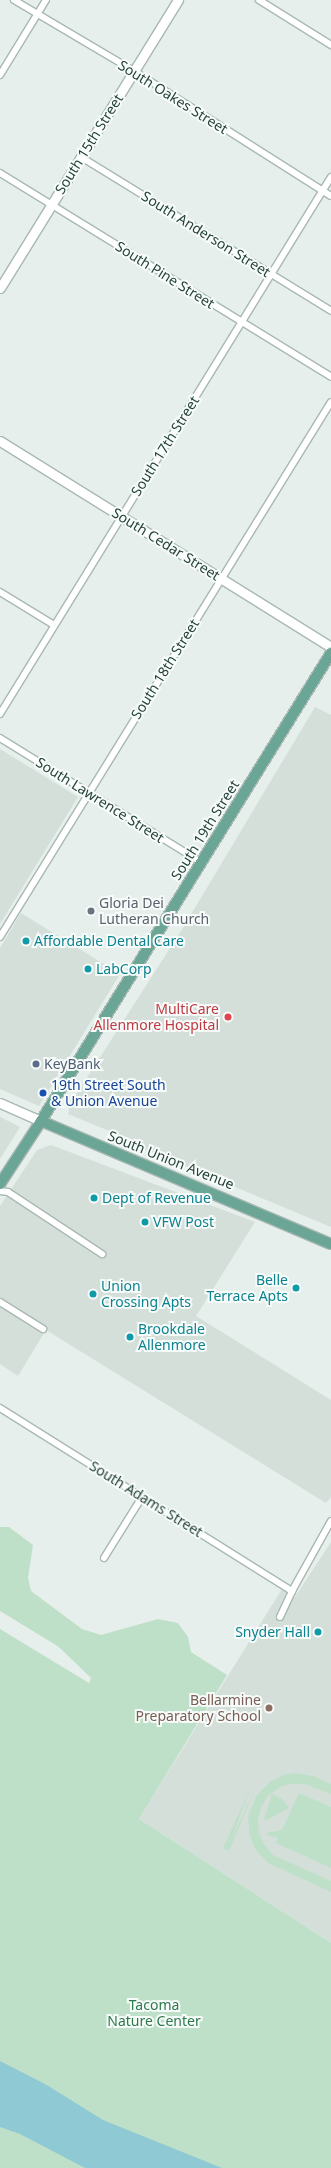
<!DOCTYPE html>
<style>
body{margin:0}
#map{position:relative;width:331px;height:2168px;overflow:hidden;background:#e6efeb;font-family:"Noto Sans",sans-serif}
div>[style]{position:absolute}
.built>*{inset:0;background:#d4dfda}
.green>*{inset:0;background:#bfe0c8}
.water>*{inset:0;background:#8ec9d4}
.roads{filter:drop-shadow(1px 0 #a8b8b2) drop-shadow(-1px 0 #a8b8b2) drop-shadow(0 1px #a8b8b2) drop-shadow(0 -1px #a8b8b2)}
.street>*{height:6px;margin:-3px;padding:0 3px;transform-origin:3px;border-radius:3px;background:#fff}
.secondary>*{height:9px;margin:-4.5px;padding:0 4.5px;transform-origin:4.5px;border-radius:4.5px;background:#fff}
.primary>*{height:10px;margin:-5px;padding:0 5px;transform-origin:5px;border-radius:5px;background:#6aa596}
.dots>*{width:11px;height:11px;translate:-50% -50%;box-sizing:border-box;border:2px solid #f7fbf9;border-radius:50%}
span{translate:-50% -50%;white-space:nowrap;text-align:center;line-height:1.15;-webkit-text-stroke:4px #f7fbf9;paint-order:stroke}
.street-label{font-size:14px;color:#24423a}
.worship-label{font-size:14px;color:#5b616d}
.left{translate:0 -50%;text-align:left}
.culture-label{font-size:14px;color:#0d838f}
.right{translate:-100% -50%;text-align:right}
.health-label{font-size:14px;color:#be3a42}
.service-label{font-size:14px;color:#4e5e75}
.transit-label{font-size:14px;color:#164399}
.education-label{font-size:14px;color:#785e54}
.park-label{font-size:14px;color:#2d7a4b}
</style>
<div id="map">
<div class="built">
<i style="clip-path:polygon(315px 707px,331px 715px,331px 1227px,139px 1147px,124px 1137px,68px 1114px,70px 1104px,181px 931px)"></i>
<i style="clip-path:polygon(0 749px,78px 797px,0 924px)"></i>
<i style="clip-path:polygon(21px 913px,120px 974px,39px 1106px,0 1089px,0 948px)"></i>
<i style="clip-path:polygon(0 1117px,20px 1127px,0 1159px)"></i>
<i style="clip-path:polygon(51px 1145px,255px 1222px,196px 1316px,331px 1400px,331px 1497px,326px 1503px,46px 1330px,18px 1376px,0 1364px,0 1206px,37px 1150px)"></i>
<i style="clip-path:polygon(331px 1542px,331px 1943px,139px 1819px,282px 1589px,295px 1597px)"></i>
</div>
<div class="green">
<i style="clip-path:polygon(0 1527px,9px 1527px,33px 1545px,28px 1578px,31px 1591px,82px 1629px,101px 1635px,158px 1619px,178px 1623px,188px 1637px,191px 1652px,227px 1675px,139px 1819px,331px 1943px,331px 2168px,0 2168px,0 1629px,89px 1683px,91px 1678px,59px 1647px,0 1611px)"></i>
<i style="clip-path:polygon(295px 1773px,313px 1776px,331px 1784px,331px 1794px,304px 1784px,289px 1784px,280px 1787px,268px 1796px,261px 1807px,258px 1820px,259px 1833px,264px 1844px,273px 1855px,331px 1881px,331px 1892px,268px 1863px,255px 1849px,250px 1836px,248px 1816px,257px 1795px,271px 1781px,283px 1775px)"></i>
<i style="clip-path:polygon(251px 1787px,230px 1842px,255px 1789px,229px 1851px,223px 1848px)"></i>
<i style="clip-path:polygon(299px 1793px,331px 1807px,331px 1868px,276px 1843px,278px 1838px,267px 1835px,268px 1831px,272px 1832px,282px 1830px)"></i>
<i style="clip-path:polygon(272px 1794px,282px 1799px,289px 1808px,265px 1821px,264px 1819px)"></i>
</div>
<div class="water">
<i style="clip-path:polygon(0 2061px,45px 2084px,103px 2120px,222px 2168px,85px 2168px,20px 2134px,0 2127px)"></i>
</div>
<div class="roads">
<div class="street">
<i style="left:14px;top:0;width:139px;rotate:30.6deg"></i>
<i style="left:134px;top:71px;width:233px;rotate:32.4deg"></i>
<i style="left:259px;top:0;width:85px;rotate:32deg"></i>
<i style="left:0;top:75px;width:88px;rotate:-58.5deg"></i>
<i style="left:81px;top:157px;width:294px;rotate:31.6deg"></i>
<i style="left:0;top:173px;width:389px;rotate:31.6deg"></i>
<i style="left:0;top:592px;width:63px;rotate:31.4deg"></i>
<i style="left:0;top:714px;width:631px;rotate:-58.35deg"></i>
<i style="left:0;top:738px;width:236px;rotate:31.7deg"></i>
<i style="left:0;top:937px;width:629px;rotate:-58.26deg"></i>
<i style="left:0;top:1191px;width:8px;rotate:7deg"></i>
<i style="left:8px;top:1192px;width:113px;rotate:33.4deg"></i>
<i style="left:0;top:1302px;width:51px;rotate:32.1deg"></i>
<i style="left:0;top:1408px;width:345px;rotate:32.1deg"></i>
<i style="left:104px;top:1558px;width:72px;rotate:-58.1deg"></i>
<i style="left:280px;top:1617px;width:29px;rotate:-65deg"></i>
<i style="left:292px;top:1591px;width:80px;rotate:-60.9deg"></i>
</div>
<div class="secondary">
<i style="left:0;top:288px;width:339px;rotate:-58.3deg"></i>
<i style="left:0;top:441px;width:390px;rotate:31.9deg"></i>
<i style="left:0;top:1103px;width:45px;rotate:23.7deg"></i>
</div>
<div class="primary">
<i style="left:41px;top:1121px;width:315px;rotate:23deg"></i>
<i style="left:0;top:1184px;width:75px;rotate:-56.9deg"></i>
<i style="left:41px;top:1121px;width:551px;rotate:-58.22deg"></i>
</div>
</div>
<div class="dots">
<i style="left:91px;top:911px;background:#6b7280"></i>
<i style="left:26px;top:941px;background:#0f9aa8"></i>
<i style="left:88px;top:969px;background:#0f9aa8"></i>
<i style="left:228px;top:1017px;background:#e0444e"></i>
<i style="left:36px;top:1064px;background:#5c6f8a"></i>
<i style="left:43px;top:1093px;background:#1a4fb4"></i>
<i style="left:94px;top:1198px;background:#0f9aa8"></i>
<i style="left:145px;top:1222px;background:#0f9aa8"></i>
<i style="left:296px;top:1288px;background:#0f9aa8"></i>
<i style="left:93px;top:1294px;background:#0f9aa8"></i>
<i style="left:130px;top:1337px;background:#0f9aa8"></i>
<i style="left:318px;top:1632px;background:#0f9aa8"></i>
<i style="left:269px;top:1708px;background:#8d6e63"></i>
</div>
<div class="street-label">
<span style="left:173px;top:97px;rotate:32deg">South Oakes Street</span>
<span style="left:89px;top:144px;rotate:-58deg">South 15th Street</span>
<span style="left:206px;top:234px;rotate:32deg">South Anderson Street</span>
<span style="left:165px;top:275px;rotate:32deg">South Pine Street</span>
<span style="left:165px;top:446px;rotate:-58deg">South 17th Street</span>
<span style="left:166px;top:544px;rotate:32deg">South Cedar Street</span>
<span style="left:165px;top:669px;rotate:-58deg">South 18th Street</span>
<span style="left:100px;top:800px;rotate:32deg">South Lawrence Street</span>
<span style="left:205px;top:830px;rotate:-58deg">South 19th Street</span>
<span style="left:171px;top:1160px;rotate:22deg">South Union Avenue</span>
<span style="left:146px;top:1499px;rotate:32deg">South Adams Street</span>
</div>
<div class="worship-label">
<span class="left" style="left:99px;top:911px">Gloria Dei<br>Lutheran Church</span>
</div>
<div class="culture-label">
<span class="left" style="left:34px;top:941px">Affordable Dental Care</span>
<span class="left" style="left:96px;top:969px">LabCorp</span>
<span class="left" style="left:102px;top:1198px">Dept of Revenue</span>
<span class="left" style="left:153px;top:1222px">VFW Post</span>
<span class="right" style="left:288px;top:1288px">Belle<br>Terrace Apts</span>
<span class="left" style="left:101px;top:1294px">Union<br>Crossing Apts</span>
<span class="left" style="left:138px;top:1337px">Brookdale<br>Allenmore</span>
<span class="right" style="left:310px;top:1632px">Snyder Hall</span>
</div>
<div class="health-label">
<span class="right" style="left:219px;top:1017px">MultiCare<br>Allenmore Hospital</span>
</div>
<div class="service-label">
<span class="left" style="left:44px;top:1064px">KeyBank</span>
</div>
<div class="transit-label">
<span class="left" style="left:51px;top:1093px">19th Street South<br>&amp; Union Avenue</span>
</div>
<div class="education-label">
<span class="right" style="left:261px;top:1708px">Bellarmine<br>Preparatory School</span>
</div>
<div class="park-label">
<span style="left:154px;top:2013px">Tacoma<br>Nature Center</span>
</div>
</div>
